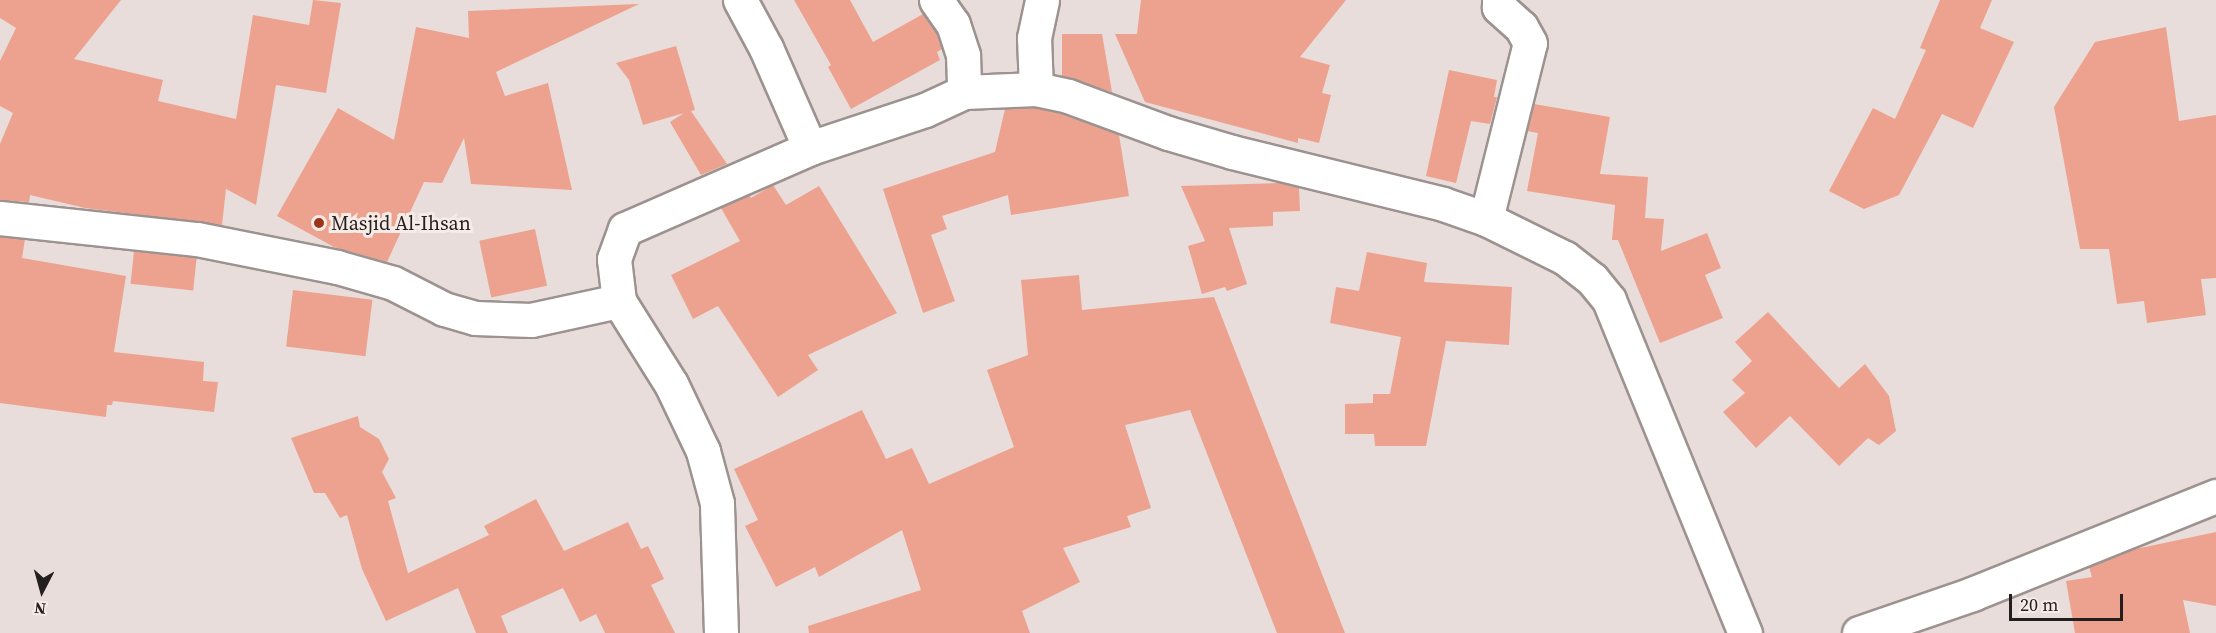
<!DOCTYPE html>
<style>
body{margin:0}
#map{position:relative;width:2216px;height:633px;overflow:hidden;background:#e8ddda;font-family:"Source Serif 4",serif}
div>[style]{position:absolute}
.building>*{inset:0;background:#eda28f;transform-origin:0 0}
.roads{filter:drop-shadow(2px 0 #9c928f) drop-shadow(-2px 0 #9c928f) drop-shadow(0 2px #9c928f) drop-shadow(0 -2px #9c928f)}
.minor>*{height:33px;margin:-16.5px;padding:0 16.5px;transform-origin:16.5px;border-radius:16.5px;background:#fff}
.dots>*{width:16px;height:16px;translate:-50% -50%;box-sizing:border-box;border:3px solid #f6ebe7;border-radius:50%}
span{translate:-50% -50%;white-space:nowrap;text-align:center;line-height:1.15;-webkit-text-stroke:6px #f6ebe7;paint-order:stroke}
.poi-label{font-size:20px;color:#231f1e}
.left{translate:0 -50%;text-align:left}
.north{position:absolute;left:12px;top:561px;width:60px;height:60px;-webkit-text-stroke:4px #f6ebe7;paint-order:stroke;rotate:186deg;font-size:16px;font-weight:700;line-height:24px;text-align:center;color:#231f1e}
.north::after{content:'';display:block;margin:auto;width:21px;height:27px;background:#231f1e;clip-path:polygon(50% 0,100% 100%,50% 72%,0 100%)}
.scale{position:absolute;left:2009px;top:594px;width:114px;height:27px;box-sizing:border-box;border:3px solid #231f1e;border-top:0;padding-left:8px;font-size:18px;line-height:21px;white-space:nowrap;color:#231f1e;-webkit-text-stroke:4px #f6ebe7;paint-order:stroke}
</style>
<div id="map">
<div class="building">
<i style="clip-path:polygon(0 0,121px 0,74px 59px,163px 80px,158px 101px,236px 119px,253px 15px,309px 25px,313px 0,341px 3px,326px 93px,276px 85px,256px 205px,226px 189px,222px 225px,85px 208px,30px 195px,29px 202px,0 200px,0 144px,13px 113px,0 106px,0 61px,16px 28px,0 18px)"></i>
<i style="clip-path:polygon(794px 0,850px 0,873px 42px,923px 14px,936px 32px,942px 49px,937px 52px,940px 60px,851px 109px,828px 67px,831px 65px)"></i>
<i style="clip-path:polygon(1141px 0,1346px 0,1300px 57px,1330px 65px,1322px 93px,1331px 95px,1319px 143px,1298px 138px,1298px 143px,1145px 102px,1115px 34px,1137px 34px)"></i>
<i style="clip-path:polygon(1940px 0,1992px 0,1980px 28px,2014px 42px,1973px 128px,1942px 114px,1899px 195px,1864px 209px,1829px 191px,1873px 108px,1895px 119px,1926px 50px,1920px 48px)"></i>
<i style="clip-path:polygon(639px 4px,496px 72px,505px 96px,548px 83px,572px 190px,471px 184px,464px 138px,442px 183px,424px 182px,387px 262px,334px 247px,277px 216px,338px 108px,394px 140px,416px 27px,469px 38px,468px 11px)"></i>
<i style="clip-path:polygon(2166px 27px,2179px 121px,2216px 115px,2216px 278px,2201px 279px,2206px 315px,2147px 323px,2144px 301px,2117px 304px,2109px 249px,2080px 249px,2054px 107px,2095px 42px)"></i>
<i style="clip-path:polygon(1062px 34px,1102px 34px,1112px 92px,1062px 76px)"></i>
<i style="clip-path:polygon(676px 46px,695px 110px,691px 111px,727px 164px,701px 175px,670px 122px,684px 113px,643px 125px,629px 80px,616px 63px)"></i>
<i style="clip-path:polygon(1449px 70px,1497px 80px,1494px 97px,1497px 97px,1490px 124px,1471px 121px,1456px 183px,1426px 176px)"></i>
<i style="clip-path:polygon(1534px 104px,1610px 117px,1600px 174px,1648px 177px,1645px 218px,1664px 219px,1661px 251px,1707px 233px,1721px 268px,1705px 275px,1723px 318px,1660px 343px,1618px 240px,1612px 240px,1615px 205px,1527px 191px,1538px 133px,1527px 131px)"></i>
<i style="clip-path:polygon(1034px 108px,1063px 114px,1119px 135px,1129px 196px,1011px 215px,1008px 195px,942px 216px,947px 229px,931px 235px,955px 301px,923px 313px,883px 189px,995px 152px,1005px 109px)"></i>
<i style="clip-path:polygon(1281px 183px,1299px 188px,1300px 211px,1273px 212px,1273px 226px,1229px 228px,1247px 284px,1227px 291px,1225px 287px,1202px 294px,1188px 246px,1205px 241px,1181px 186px)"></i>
<i style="clip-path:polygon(773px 185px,786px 205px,819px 186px,897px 313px,808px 355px,818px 370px,778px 397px,718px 306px,693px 319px,671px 275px,740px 241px,721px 208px,749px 195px,751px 198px)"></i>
<i style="left:535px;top:229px;width:58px;height:57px;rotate:78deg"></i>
<i style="clip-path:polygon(0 237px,25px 239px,22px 258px,126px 276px,114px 352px,204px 362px,203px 381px,218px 382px,214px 412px,113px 401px,112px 405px,107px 405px,106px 417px,0 403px)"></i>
<i style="left:134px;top:251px;width:63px;height:33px;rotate:6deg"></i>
<i style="clip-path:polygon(1367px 252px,1427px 263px,1424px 282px,1512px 287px,1509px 345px,1446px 341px,1426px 446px,1375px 446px,1374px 434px,1345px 434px,1345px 404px,1373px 403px,1373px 394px,1390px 394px,1401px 337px,1330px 323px,1336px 287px,1359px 291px)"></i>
<i style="clip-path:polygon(1079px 275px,1082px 310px,1214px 297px,1345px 633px,1277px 633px,1190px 410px,1125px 425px,1151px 508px,1127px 516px,1131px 527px,1063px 548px,1080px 582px,1022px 611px,1030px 633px,809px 633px,808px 626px,921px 590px,902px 530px,819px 577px,815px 567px,776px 587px,745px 526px,758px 520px,734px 469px,862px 410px,886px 459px,912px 448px,929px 484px,1014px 447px,987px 370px,1028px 355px,1021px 280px)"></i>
<i style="left:293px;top:290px;width:80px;height:57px;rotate:7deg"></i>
<i style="clip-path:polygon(1768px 312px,1839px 388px,1865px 364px,1889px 396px,1896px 431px,1879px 445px,1868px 438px,1839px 466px,1790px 416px,1756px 448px,1723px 412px,1745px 393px,1732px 380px,1752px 361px,1735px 342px)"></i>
<i style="clip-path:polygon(358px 416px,360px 427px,379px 439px,389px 459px,382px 472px,396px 498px,388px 501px,408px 573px,489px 535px,484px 526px,536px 499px,564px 551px,628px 522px,641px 549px,648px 546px,664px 579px,651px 585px,675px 633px,605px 633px,596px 614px,580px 622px,563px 588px,501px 616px,508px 633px,476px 633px,458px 588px,386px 621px,362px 569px,347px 515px,340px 518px,325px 493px,314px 493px,291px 438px)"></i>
<i style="clip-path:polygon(2216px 532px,2216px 606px,2183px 600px,2190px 633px,2075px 633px,2066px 581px,2092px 577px,2089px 567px,2131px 550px)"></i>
</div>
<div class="roads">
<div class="minor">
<i style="left:740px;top:0;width:55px;rotate:61.6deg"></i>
<i style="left:766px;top:48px;width:109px;rotate:66.3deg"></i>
<i style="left:936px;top:0;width:29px;rotate:55deg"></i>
<i style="left:953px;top:24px;width:33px;rotate:72deg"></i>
<i style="left:963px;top:55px;width:37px;rotate:88deg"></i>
<i style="left:1036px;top:89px;width:51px;rotate:-92.2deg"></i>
<i style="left:1034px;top:38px;width:39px;rotate:-78deg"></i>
<i style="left:0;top:218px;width:198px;rotate:6.1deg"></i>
<i style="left:197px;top:239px;width:143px;rotate:11.3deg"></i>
<i style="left:337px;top:267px;width:58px;rotate:15.9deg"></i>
<i style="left:393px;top:283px;width:57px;rotate:27deg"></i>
<i style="left:444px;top:309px;width:32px;rotate:16deg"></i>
<i style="left:475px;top:318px;width:56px;rotate:2deg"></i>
<i style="left:531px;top:320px;width:90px;rotate:-12.2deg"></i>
<i style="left:1486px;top:219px;width:181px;rotate:-76deg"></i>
<i style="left:1530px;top:43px;width:18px;rotate:-119deg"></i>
<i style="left:1521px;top:27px;width:30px;rotate:-138deg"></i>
<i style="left:1499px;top:7px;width:7px;rotate:-90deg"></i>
<i style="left:721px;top:633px;width:130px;rotate:-91.8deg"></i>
<i style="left:717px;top:503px;width:54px;rotate:-105.1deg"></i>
<i style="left:703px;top:451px;width:74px;rotate:-115.5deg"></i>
<i style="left:671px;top:384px;width:98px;rotate:-122.1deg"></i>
<i style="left:619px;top:301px;width:42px;rotate:-96.8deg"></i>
<i style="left:614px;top:259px;width:32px;rotate:-70deg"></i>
<i style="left:625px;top:229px;width:202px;rotate:-23.6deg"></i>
<i style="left:810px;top:148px;width:121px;rotate:-18.3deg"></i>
<i style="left:925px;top:110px;width:43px;rotate:-24.8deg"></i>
<i style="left:964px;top:92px;width:72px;rotate:-2.4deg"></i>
<i style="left:1036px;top:89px;width:33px;rotate:12deg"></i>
<i style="left:1068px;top:96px;width:107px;rotate:20.3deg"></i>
<i style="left:1168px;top:133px;width:67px;rotate:16.5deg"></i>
<i style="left:1232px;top:152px;width:217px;rotate:13.8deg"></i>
<i style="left:1443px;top:204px;width:46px;rotate:19.2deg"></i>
<i style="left:1486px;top:219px;width:88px;rotate:26.3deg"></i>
<i style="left:1565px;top:258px;width:34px;rotate:38deg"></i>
<i style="left:1592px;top:279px;width:27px;rotate:51deg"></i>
<i style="left:1609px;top:300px;width:360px;rotate:67.8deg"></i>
<i style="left:1859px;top:633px;width:120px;rotate:-19deg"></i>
<i style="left:1972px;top:594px;width:263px;rotate:-21.9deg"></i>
</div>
</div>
<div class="dots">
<i style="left:319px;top:223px;background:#9c3419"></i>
</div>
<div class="poi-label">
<span class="left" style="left:331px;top:223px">Masjid Al-Ihsan</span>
</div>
<div class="north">N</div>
<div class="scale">20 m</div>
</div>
